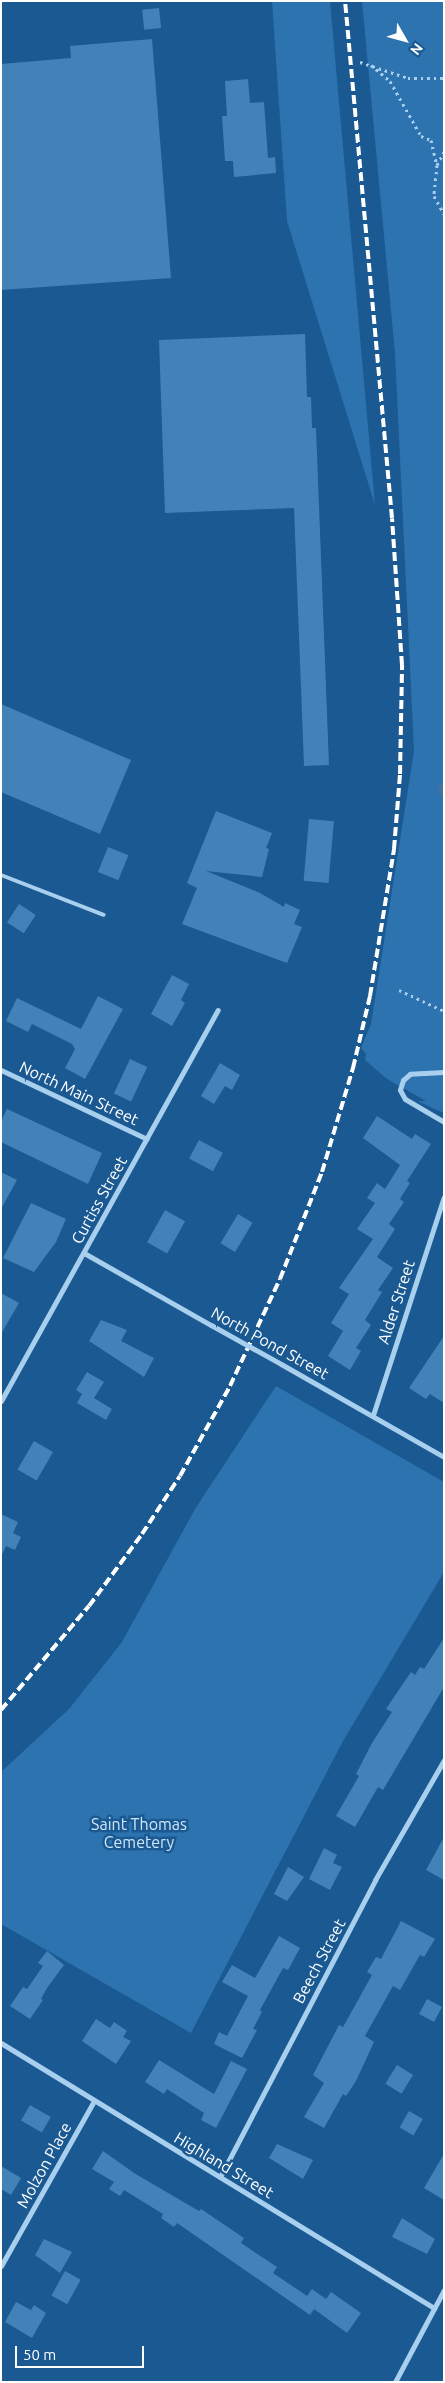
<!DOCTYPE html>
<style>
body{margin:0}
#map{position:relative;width:445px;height:2383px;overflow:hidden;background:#1a5991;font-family:Ubuntu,sans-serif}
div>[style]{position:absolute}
.green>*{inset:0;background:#2c73b0}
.stream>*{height:5px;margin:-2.5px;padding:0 2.5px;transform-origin:2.5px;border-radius:2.5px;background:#45729a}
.building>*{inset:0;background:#4282b9;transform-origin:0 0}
.path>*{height:3px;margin-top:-1.5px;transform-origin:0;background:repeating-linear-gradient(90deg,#a9cfef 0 2.5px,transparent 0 6.5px)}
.service>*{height:4px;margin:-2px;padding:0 2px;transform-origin:2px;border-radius:2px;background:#a9cfef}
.minor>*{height:5px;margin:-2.5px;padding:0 2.5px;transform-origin:2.5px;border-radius:2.5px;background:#a9cfef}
.rail>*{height:4px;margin-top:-2px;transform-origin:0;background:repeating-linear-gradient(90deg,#fff 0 9px,transparent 0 13px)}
.minor-bridge>*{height:5px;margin:-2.5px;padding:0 2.5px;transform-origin:2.5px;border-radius:2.5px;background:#a9cfef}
span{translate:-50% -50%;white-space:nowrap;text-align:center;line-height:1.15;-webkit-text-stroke:5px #1a5991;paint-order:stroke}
.street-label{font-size:16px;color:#fff}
.park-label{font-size:16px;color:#cfe7fb}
.frame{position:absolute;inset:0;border:2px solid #fff;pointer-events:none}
.north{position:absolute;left:380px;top:15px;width:50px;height:50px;-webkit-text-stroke:4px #1a5991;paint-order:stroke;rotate:128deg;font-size:14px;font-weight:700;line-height:20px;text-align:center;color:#fff}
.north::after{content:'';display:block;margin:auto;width:18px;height:22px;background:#fff;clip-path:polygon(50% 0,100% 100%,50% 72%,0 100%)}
.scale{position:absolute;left:15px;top:2346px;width:129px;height:22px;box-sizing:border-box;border:2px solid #fff;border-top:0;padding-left:6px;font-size:15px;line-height:18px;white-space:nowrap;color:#fff;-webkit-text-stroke:4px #1a5991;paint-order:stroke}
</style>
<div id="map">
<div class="green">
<i style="clip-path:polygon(272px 1px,330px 1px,375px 505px,287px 221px)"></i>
<i style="clip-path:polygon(362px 1px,444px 1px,444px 1113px,417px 1101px,426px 1101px,387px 1079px,365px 1060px,366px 1054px,361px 1048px,371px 1024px,414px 751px,395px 353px)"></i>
<i style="clip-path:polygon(276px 1386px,444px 1482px,444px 1572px,343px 1741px,191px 2033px,1px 1924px,1px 1772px,69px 1709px,122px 1642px,195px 1509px)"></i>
</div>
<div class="stream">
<i style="left:440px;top:786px;width:11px;rotate:68deg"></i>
</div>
<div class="building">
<i style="left:159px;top:8px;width:20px;height:17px;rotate:84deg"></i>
<i style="clip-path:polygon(152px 39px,171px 278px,1px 290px,1px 64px,71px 58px,70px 46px)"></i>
<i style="clip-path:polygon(248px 79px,250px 103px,264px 102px,268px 158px,275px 157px,276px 173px,234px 177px,233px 161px,225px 161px,222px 116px,227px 116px,225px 81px)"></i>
<i style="clip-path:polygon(305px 334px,307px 397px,311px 397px,312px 428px,316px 428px,329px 765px,304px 766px,294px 508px,165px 513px,159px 340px)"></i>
<i style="clip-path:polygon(1px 704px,131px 760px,100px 834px,1px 792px)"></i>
<i style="clip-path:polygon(216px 811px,272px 833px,266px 848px,269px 849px,262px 877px,206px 871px,260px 893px,284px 907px,285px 903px,300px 910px,294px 924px,302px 927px,287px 963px,182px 924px,197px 888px,187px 883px)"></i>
<i style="left:309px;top:819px;width:25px;height:62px;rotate:5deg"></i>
<i style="left:108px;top:847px;width:22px;height:27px;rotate:22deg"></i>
<i style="left:19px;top:904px;width:20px;height:22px;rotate:33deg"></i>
<i style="clip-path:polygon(172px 975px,189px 984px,181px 1000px,185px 1003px,172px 1026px,151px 1014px)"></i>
<i style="clip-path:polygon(98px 996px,123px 1009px,85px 1079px,65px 1068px,75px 1049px,72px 1044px,32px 1024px,28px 1032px,6px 1021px,17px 998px,81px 1029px)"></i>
<i style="left:130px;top:1059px;width:19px;height:38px;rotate:25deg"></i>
<i style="clip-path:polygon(220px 1063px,240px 1075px,232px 1090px,225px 1086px,214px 1104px,201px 1096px)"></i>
<i style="clip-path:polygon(7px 1109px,102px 1153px,88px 1184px,1px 1142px,1px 1121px)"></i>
<i style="clip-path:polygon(377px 1116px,412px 1139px,415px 1134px,431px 1144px,407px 1181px,410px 1183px,400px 1199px,404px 1202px,389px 1224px,395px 1229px,377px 1257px,393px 1268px,378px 1290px,382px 1292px,365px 1320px,371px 1325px,356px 1348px,361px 1351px,350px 1370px,328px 1356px,343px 1331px,331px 1323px,349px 1294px,339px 1288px,373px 1239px,357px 1229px,375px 1203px,367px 1198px,377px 1183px,385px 1189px,400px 1165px,363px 1138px)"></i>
<i style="left:199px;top:1140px;width:27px;height:21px;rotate:28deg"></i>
<i style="clip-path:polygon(1px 1172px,17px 1180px,1px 1209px)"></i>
<i style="clip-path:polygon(31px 1203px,66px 1219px,56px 1242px,34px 1272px,3px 1258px)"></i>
<i style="left:165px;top:1210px;width:23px;height:37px;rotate:29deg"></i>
<i style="left:238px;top:1214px;width:17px;height:34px;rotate:31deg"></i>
<i style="clip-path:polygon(1px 1293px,19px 1303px,1px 1334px)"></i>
<i style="clip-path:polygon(101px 1320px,127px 1330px,121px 1341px,154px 1358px,144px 1377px,89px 1341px)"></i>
<i style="clip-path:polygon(444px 1336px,444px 1403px,430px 1394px,426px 1399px,409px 1388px)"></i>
<i style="clip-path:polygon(87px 1372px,104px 1382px,94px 1398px,112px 1409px,106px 1420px,77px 1403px,82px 1394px,76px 1390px)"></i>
<i style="left:34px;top:1441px;width:22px;height:33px;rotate:30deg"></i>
<i style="clip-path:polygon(1px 1514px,18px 1522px,13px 1533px,21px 1537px,15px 1550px,6px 1546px,1px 1557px)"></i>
<i style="clip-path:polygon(444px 1638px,444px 1687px,383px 1790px,378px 1787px,355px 1827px,336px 1816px,359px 1776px,356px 1774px,372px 1743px,392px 1712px,386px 1709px,394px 1697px,411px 1672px,415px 1675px,420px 1667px,424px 1669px)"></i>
<i style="clip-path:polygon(444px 1837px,444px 1880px,426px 1870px)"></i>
<i style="clip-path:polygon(324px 1848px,337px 1855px,333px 1863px,342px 1867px,330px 1890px,309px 1879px)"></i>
<i style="clip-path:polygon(288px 1867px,304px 1877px,287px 1901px,274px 1894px)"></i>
<i style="clip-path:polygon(401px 1921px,435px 1939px,424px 1957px,420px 1955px,400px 1990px,393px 1986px,365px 2036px,374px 2042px,356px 2081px,346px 2096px,343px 2094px,324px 2128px,304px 2117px,324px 2083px,313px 2075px,339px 2025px,343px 2027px,372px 1975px,367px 1972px,376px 1957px,381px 1959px)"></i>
<i style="clip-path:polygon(279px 1936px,300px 1948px,288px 1970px,283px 1968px,260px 2010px,262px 2012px,253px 2029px,257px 2030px,242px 2058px,214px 2044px,219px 2032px,227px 2036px,248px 1996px,222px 1982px,232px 1965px,255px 1978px)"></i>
<i style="clip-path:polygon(47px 1951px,64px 1965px,47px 1988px,41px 1999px,43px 2000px,30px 2019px,10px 2006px,23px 1987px,27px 1989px,43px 1966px,38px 1963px)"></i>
<i style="left:427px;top:1999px;width:17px;height:17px;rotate:28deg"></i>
<i style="clip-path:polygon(96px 2019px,110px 2028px,114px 2022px,127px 2031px,123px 2037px,131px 2041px,116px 2064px,82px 2041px)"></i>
<i style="clip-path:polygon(159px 2060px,214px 2094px,231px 2061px,247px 2069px,216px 2128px,201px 2120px,204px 2113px,167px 2089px,164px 2094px,145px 2082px)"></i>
<i style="left:397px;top:2065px;width:19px;height:22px;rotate:32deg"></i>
<i style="left:30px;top:2105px;width:24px;height:18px;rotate:30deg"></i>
<i style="left:409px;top:2111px;width:16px;height:19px;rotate:30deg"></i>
<i style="clip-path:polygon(277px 2144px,313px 2160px,303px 2179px,269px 2158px)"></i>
<i style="clip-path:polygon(103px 2151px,134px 2173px,199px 2211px,201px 2209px,244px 2238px,241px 2243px,277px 2267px,273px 2273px,307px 2296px,312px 2289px,326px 2299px,331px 2292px,361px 2313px,347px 2333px,314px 2309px,310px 2315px,177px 2223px,174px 2227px,161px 2218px,163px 2214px,124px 2190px,120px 2196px,109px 2189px,114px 2182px,92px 2169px)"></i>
<i style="clip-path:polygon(444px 2154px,444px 2200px,424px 2188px)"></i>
<i style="clip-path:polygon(1px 2166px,21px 2178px,11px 2195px,1px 2189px)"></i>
<i style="clip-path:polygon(402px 2218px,435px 2239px,427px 2254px,392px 2237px)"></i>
<i style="clip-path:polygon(44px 2239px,72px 2252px,60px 2273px,35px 2255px)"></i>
<i style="left:65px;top:2271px;width:18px;height:28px;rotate:29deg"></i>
<i style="clip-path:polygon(16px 2302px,31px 2310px,34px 2305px,46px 2313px,32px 2338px,5px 2322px)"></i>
</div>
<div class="path">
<i style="left:360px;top:62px;width:51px;rotate:18.4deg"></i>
<i style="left:408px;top:78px;width:36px"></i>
<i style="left:371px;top:65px;width:25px;rotate:40deg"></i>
<i style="left:390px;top:81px;width:63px;rotate:60.6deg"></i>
<i style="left:421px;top:136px;width:11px;rotate:22deg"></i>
<i style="left:431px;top:140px;width:26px;rotate:77deg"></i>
<i style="left:437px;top:165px;width:31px;rotate:96deg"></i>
<i style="left:434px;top:196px;width:21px;rotate:61deg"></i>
<i style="left:437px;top:165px;width:15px;rotate:-62deg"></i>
<i style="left:399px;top:990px;width:50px;rotate:25deg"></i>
</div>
<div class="service">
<i style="left:1px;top:875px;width:110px;rotate:21.2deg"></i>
</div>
<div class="minor">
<i style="left:1px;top:1070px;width:161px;rotate:25.3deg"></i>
<i style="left:444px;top:1072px;width:34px;rotate:177deg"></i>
<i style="left:410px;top:1074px;width:9px;rotate:139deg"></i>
<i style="left:403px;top:1080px;width:10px;rotate:107deg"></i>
<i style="left:400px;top:1090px;width:10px;rotate:61deg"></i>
<i style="left:405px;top:1099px;width:45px;rotate:30.5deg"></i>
<i style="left:84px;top:1253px;width:146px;rotate:29.6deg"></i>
<i style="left:281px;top:1364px;width:188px;rotate:29.7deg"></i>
<i style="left:1px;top:1401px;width:447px;rotate:-61deg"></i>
<i style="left:373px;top:1415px;width:229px;rotate:-72deg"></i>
<i style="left:1px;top:2043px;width:508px;rotate:31.47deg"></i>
<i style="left:220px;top:2177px;width:335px;rotate:-62.4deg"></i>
<i style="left:375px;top:1880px;width:138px;rotate:-60.1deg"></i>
<i style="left:1px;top:2266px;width:189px;rotate:-60.6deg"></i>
<i style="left:395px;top:2382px;width:104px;rotate:-62deg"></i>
</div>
<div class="rail">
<i style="left:1px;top:1710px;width:136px;rotate:-49.8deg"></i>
<i style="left:89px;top:1606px;width:89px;rotate:-53.6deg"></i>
<i style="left:142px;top:1534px;width:69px;rotate:-56.8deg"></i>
<i style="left:180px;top:1476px;width:103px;rotate:-60.9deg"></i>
<i style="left:230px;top:1386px;width:118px;rotate:-65deg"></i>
<i style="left:280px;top:1279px;width:115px;rotate:-68.6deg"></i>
<i style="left:322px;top:1172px;width:109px;rotate:-73.4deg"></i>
<i style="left:353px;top:1068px;width:74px;rotate:-76.7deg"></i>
<i style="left:370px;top:996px;width:149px;rotate:-80.7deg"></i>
<i style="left:394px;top:849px;width:75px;rotate:-85.4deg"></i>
<i style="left:400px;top:774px;width:109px;rotate:-88.9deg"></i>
<i style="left:402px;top:665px;width:147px;rotate:-93.9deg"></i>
<i style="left:392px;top:518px;width:519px;rotate:-95.19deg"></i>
</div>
<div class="minor-bridge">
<i style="left:211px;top:1325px;width:80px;rotate:29.1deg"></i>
</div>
<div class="street-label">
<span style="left:79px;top:1093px;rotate:25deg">North Main Street</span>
<span style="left:99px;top:1200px;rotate:-61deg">Curtiss Street</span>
<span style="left:396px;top:1302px;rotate:-72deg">Alder Street</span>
<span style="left:270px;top:1343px;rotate:29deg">North Pond Street</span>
<span style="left:319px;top:1961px;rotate:-62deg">Beech Street</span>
<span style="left:44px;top:2165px;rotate:-61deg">Molzon Place</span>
<span style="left:224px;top:2165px;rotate:31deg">Highland Street</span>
</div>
<div class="park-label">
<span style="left:139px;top:1833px">Saint Thomas<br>Cemetery</span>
</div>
<div class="frame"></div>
<div class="north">N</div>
<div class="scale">50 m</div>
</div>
